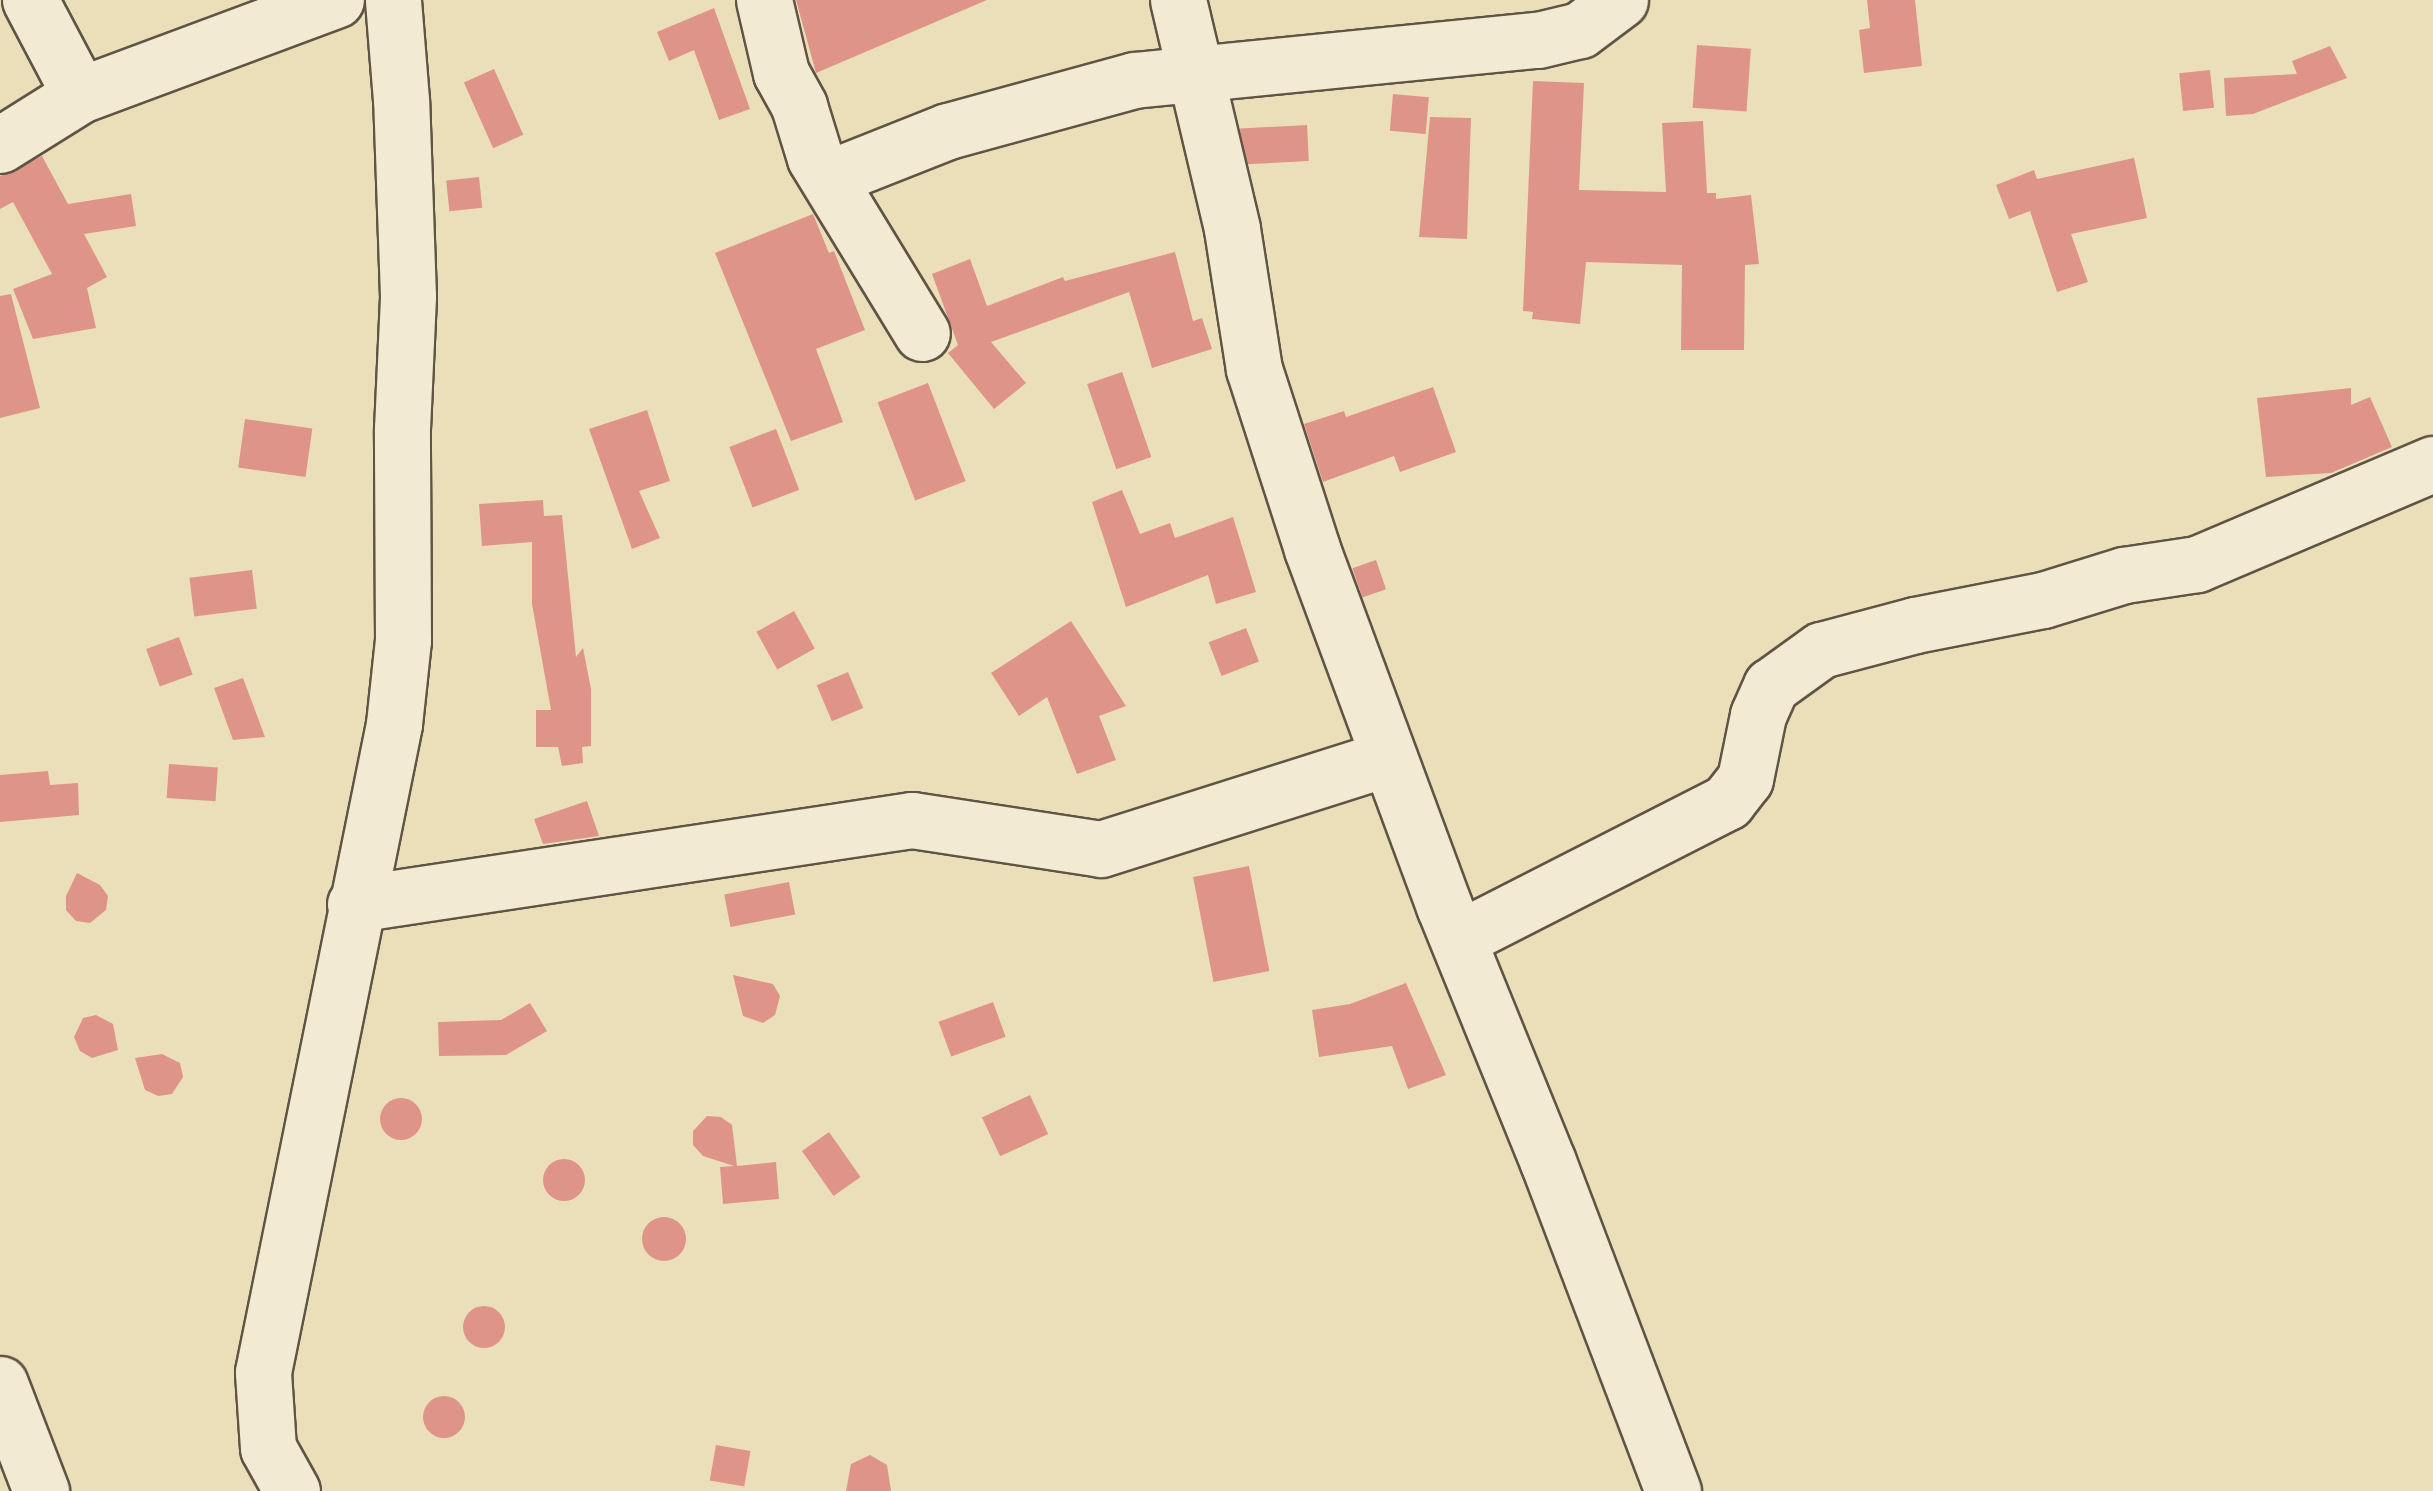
<!DOCTYPE html>
<style>
body{margin:0}
#map{position:relative;width:2433px;height:1491px;overflow:hidden;background:#ebdfba;font-family:"IM FELL French Canon",serif}
div>[style]{position:absolute}
.building>*{inset:0;background:#df948a;transform-origin:0 0}
.round{border-radius:50%}
.roads{filter:drop-shadow(2px 0 #605444) drop-shadow(-2px 0 #605444) drop-shadow(0 2px #605444) drop-shadow(0 -2px #605444)}
.minor>*{height:55px;margin:-27.5px;padding:0 27.5px;transform-origin:27.5px;border-radius:27.5px;background:#f2ead2}
span{translate:-50% -50%;white-space:nowrap;text-align:center;line-height:1.15;-webkit-text-stroke:9px #f2ead2;paint-order:stroke}
</style>
<div id="map">
<div class="building">
<i style="clip-path:polygon(796px 0,987px 0,816px 73px)"></i>
<i style="clip-path:polygon(1867px 0,1915px 0,1922px 66px,1864px 73px,1859px 30px,1870px 28px)"></i>
<i style="clip-path:polygon(714px 8px,750px 109px,719px 120px,694px 50px,669px 61px,657px 32px)"></i>
<i style="left:1697px;top:45px;width:54px;height:63px;rotate:4deg"></i>
<i style="clip-path:polygon(2330px 46px,2347px 78px,2253px 114px,2226px 116px,2224px 78px,2297px 74px,2292px 61px)"></i>
<i style="left:494px;top:69px;width:72px;height:33px;rotate:66deg"></i>
<i style="left:2210px;top:70px;width:38px;height:31px;rotate:84deg"></i>
<i style="clip-path:polygon(1533px 81px,1584px 83px,1579px 190px,1666px 192px,1662px 123px,1703px 121px,1707px 193px,1716px 193px,1716px 199px,1751px 195px,1759px 264px,1745px 265px,1744px 350px,1681px 350px,1682px 265px,1586px 262px,1580px 324px,1532px 319px,1533px 312px,1523px 311px)"></i>
<i style="left:1393px;top:94px;width:36px;height:37px;rotate:5deg"></i>
<i style="clip-path:polygon(1430px 117px,1471px 118px,1467px 239px,1419px 237px)"></i>
<i style="left:1307px;top:125px;width:36px;height:67px;rotate:87deg"></i>
<i style="clip-path:polygon(42px 156px,68px 204px,131px 194px,136px 226px,84px 234px,107px 277px,87px 288px,96px 328px,33px 339px,13px 289px,52px 274px,13px 202px,0 209px,0 176px)"></i>
<i style="clip-path:polygon(2134px 158px,2147px 218px,2071px 234px,2088px 282px,2057px 292px,2030px 211px,2009px 219px,1996px 185px,2034px 170px,2037px 179px)"></i>
<i style="left:479px;top:177px;width:31px;height:33px;rotate:84deg"></i>
<i style="clip-path:polygon(813px 214px,829px 253px,834px 251px,865px 330px,816px 349px,843px 422px,791px 441px,715px 253px)"></i>
<i style="clip-path:polygon(1175px 252px,1193px 321px,1202px 318px,1212px 349px,1152px 368px,1129px 292px,991px 342px,1026px 383px,994px 409px,948px 353px,958px 345px,932px 274px,970px 259px,987px 306px,1063px 277px,1065px 281px)"></i>
<i style="clip-path:polygon(11px 294px,40px 408px,0 418px,0 296px)"></i>
<i style="left:1122px;top:372px;width:90px;height:37px;rotate:71deg"></i>
<i style="left:928px;top:383px;width:105px;height:54px;rotate:69deg"></i>
<i style="clip-path:polygon(1433px 387px,1456px 452px,1400px 472px,1394px 456px,1323px 482px,1304px 424px,1344px 411px,1346px 417px)"></i>
<i style="clip-path:polygon(2351px 388px,2351px 405px,2370px 397px,2392px 447px,2331px 473px,2266px 477px,2257px 398px)"></i>
<i style="clip-path:polygon(647px 410px,670px 481px,639px 491px,660px 538px,632px 549px,589px 429px)"></i>
<i style="left:245px;top:419px;width:68px;height:49px;rotate:8deg"></i>
<i style="left:776px;top:429px;width:65px;height:50px;rotate:69deg"></i>
<i style="clip-path:polygon(1122px 490px,1140px 534px,1170px 523px,1175px 538px,1233px 517px,1256px 592px,1216px 604px,1208px 575px,1126px 607px,1092px 502px)"></i>
<i style="clip-path:polygon(543px 500px,544px 516px,562px 515px,576px 657px,583px 648px,591px 689px,591px 746px,582px 747px,583px 763px,562px 766px,558px 747px,536px 747px,536px 710px,551px 710px,532px 604px,532px 542px,482px 546px,479px 504px)"></i>
<i style="left:1376px;top:560px;width:31px;height:25px;rotate:71deg"></i>
<i style="left:252px;top:570px;width:39px;height:63px;rotate:83deg"></i>
<i style="left:794px;top:611px;width:43px;height:43px;rotate:61deg"></i>
<i style="clip-path:polygon(1071px 621px,1126px 706px,1099px 716px,1116px 760px,1077px 774px,1047px 697px,1019px 716px,991px 673px)"></i>
<i style="left:1246px;top:628px;width:36px;height:40px;rotate:69deg"></i>
<i style="left:179px;top:637px;width:40px;height:35px;rotate:70deg"></i>
<i style="left:848px;top:672px;width:39px;height:34px;rotate:67deg"></i>
<i style="clip-path:polygon(243px 678px,265px 737px,233px 740px,214px 688px)"></i>
<i style="left:169px;top:764px;width:49px;height:34px;rotate:4deg"></i>
<i style="clip-path:polygon(48px 771px,50px 785px,78px 783px,79px 815px,0 822px,0 775px)"></i>
<i style="clip-path:polygon(587px 801px,599px 836px,543px 844px,534px 819px)"></i>
<i style="left:1249px;top:866px;width:107px;height:57px;rotate:79deg"></i>
<i style="clip-path:polygon(77px 873px,100px 885px,108px 896px,106px 910px,90px 923px,76px 921px,66px 910px,66px 896px)"></i>
<i style="left:789px;top:882px;width:33px;height:66px;rotate:79deg"></i>
<i style="clip-path:polygon(733px 975px,773px 984px,780px 996px,775px 1015px,763px 1023px,743px 1016px)"></i>
<i style="clip-path:polygon(1406px 983px,1446px 1075px,1408px 1089px,1392px 1046px,1319px 1057px,1312px 1010px,1350px 1004px)"></i>
<i style="left:993px;top:1002px;width:37px;height:58px;rotate:70deg"></i>
<i style="clip-path:polygon(530px 1003px,547px 1031px,506px 1055px,439px 1056px,438px 1022px,501px 1020px)"></i>
<i style="clip-path:polygon(96px 1015px,113px 1024px,118px 1050px,92px 1058px,80px 1051px,74px 1037px,83px 1018px)"></i>
<i style="clip-path:polygon(162px 1054px,180px 1063px,183px 1077px,172px 1094px,158px 1096px,145px 1090px,135px 1058px)"></i>
<i style="left:1030px;top:1095px;width:43px;height:53px;rotate:65deg"></i>
<i class="round" style="left:380px;top:1098px;width:42px;height:42px"></i>
<i style="clip-path:polygon(707px 1116px,721px 1117px,732px 1125px,737px 1166px,776px 1162px,779px 1199px,723px 1204px,720px 1167px,734px 1166px,703px 1156px,693px 1145px,693px 1131px)"></i>
<i style="left:829px;top:1132px;width:55px;height:33px;rotate:55deg"></i>
<i class="round" style="left:543px;top:1159px;width:42px;height:42px"></i>
<i class="round" style="left:642px;top:1217px;width:44px;height:44px"></i>
<i class="round" style="left:463px;top:1306px;width:42px;height:42px"></i>
<i class="round" style="left:423px;top:1396px;width:42px;height:42px"></i>
<i style="left:716px;top:1445px;width:35px;height:36px;rotate:10deg"></i>
<i style="clip-path:polygon(870px 1455px,887px 1465px,891px 1491px,846px 1491px,851px 1464px)"></i>
</div>
<div class="roads">
<div class="minor">
<i style="left:30px;top:0;width:107px;rotate:62.2deg"></i>
<i style="left:764px;top:0;width:75px;rotate:76.9deg"></i>
<i style="left:781px;top:73px;width:38px;rotate:61deg"></i>
<i style="left:799px;top:106px;width:54px;rotate:72.9deg"></i>
<i style="left:815px;top:158px;width:205px;rotate:58.6deg"></i>
<i style="left:1178px;top:0;width:235px;rotate:76.7deg"></i>
<i style="left:1232px;top:229px;width:142px;rotate:81.1deg"></i>
<i style="left:1254px;top:369px;width:189px;rotate:72.1deg"></i>
<i style="left:1312px;top:549px;width:381px;rotate:69.7deg"></i>
<i style="left:1444px;top:906px;width:276px;rotate:67.9deg"></i>
<i style="left:1548px;top:1162px;width:352px;rotate:69.2deg"></i>
<i style="left:0;top:145px;width:94px;rotate:-32deg"></i>
<i style="left:80px;top:95px;width:273px;rotate:-20.4deg"></i>
<i style="left:829px;top:178px;width:128px;rotate:-21.6deg"></i>
<i style="left:948px;top:131px;width:193px;rotate:-15.3deg"></i>
<i style="left:1134px;top:80px;width:406px;rotate:-5.7deg"></i>
<i style="left:1538px;top:40px;width:43px;rotate:-13.4deg"></i>
<i style="left:1580px;top:30px;width:50px;rotate:-36.9deg"></i>
<i style="left:355px;top:904px;width:563px;rotate:-8.58deg"></i>
<i style="left:912px;top:820px;width:191px;rotate:8.7deg"></i>
<i style="left:1101px;top:849px;width:301px;rotate:-17.6deg"></i>
<i style="left:1460px;top:938px;width:300px;rotate:-27deg"></i>
<i style="left:1727px;top:802px;width:29px;rotate:-52deg"></i>
<i style="left:1745px;top:779px;width:65px;rotate:-78.5deg"></i>
<i style="left:1758px;top:715px;width:32px;rotate:-66deg"></i>
<i style="left:1771px;top:686px;width:62px;rotate:-35.8deg"></i>
<i style="left:1821px;top:650px;width:97px;rotate:-14.9deg"></i>
<i style="left:1915px;top:625px;width:130px;rotate:-11.1deg"></i>
<i style="left:2043px;top:600px;width:85px;rotate:-17.2deg"></i>
<i style="left:2124px;top:575px;width:74px;rotate:-8.6deg"></i>
<i style="left:2197px;top:564px;width:256px;rotate:-23deg"></i>
<i style="left:0;top:1384px;width:115px;rotate:69deg"></i>
<i style="left:292px;top:1491px;width:49px;rotate:-119.2deg"></i>
<i style="left:268px;top:1448px;width:76px;rotate:-93.8deg"></i>
<i style="left:263px;top:1372px;width:661px;rotate:-78.57deg"></i>
<i style="left:394px;top:724px;width:84px;rotate:-83.9deg"></i>
<i style="left:403px;top:640px;width:211px;rotate:-90.3deg"></i>
<i style="left:402px;top:429px;width:133px;rotate:-87.4deg"></i>
<i style="left:408px;top:296px;width:196px;rotate:-92deg"></i>
<i style="left:401px;top:100px;width:100px;rotate:-94.6deg"></i>
</div>
</div>
</div>
